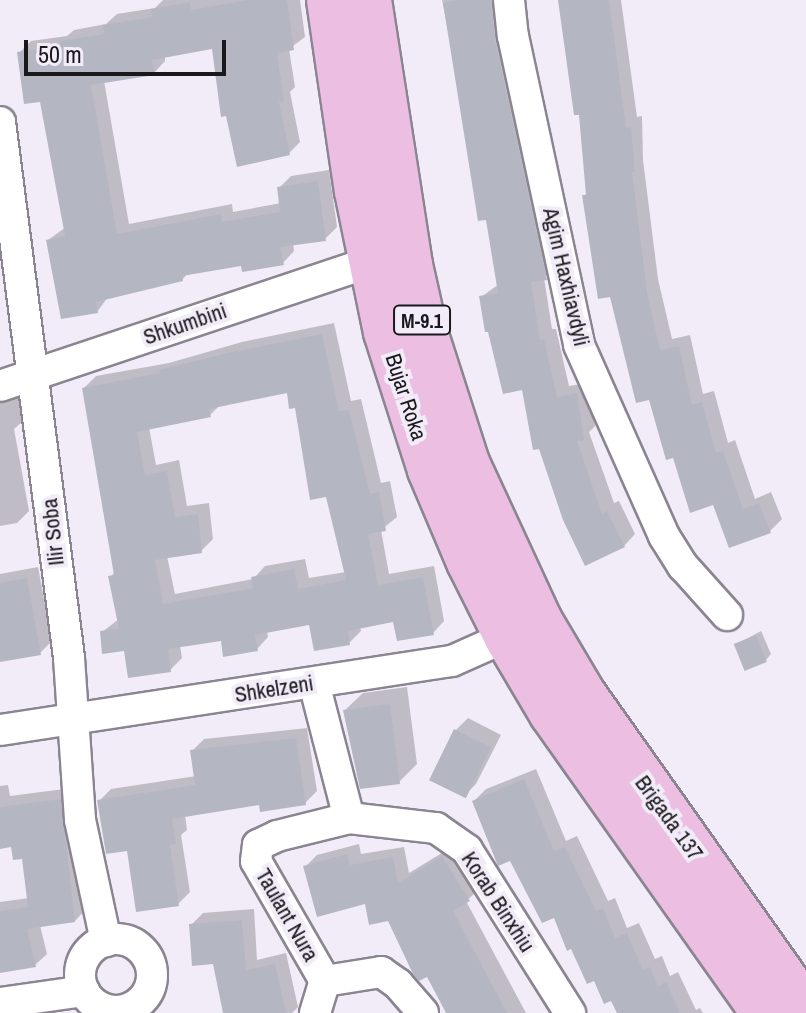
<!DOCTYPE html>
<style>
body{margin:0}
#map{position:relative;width:806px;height:1013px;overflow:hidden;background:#f1ecf8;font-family:"Archivo Narrow",sans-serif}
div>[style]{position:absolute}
.shadow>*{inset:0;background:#0003}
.building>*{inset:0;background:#b4b7c2;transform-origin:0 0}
.roads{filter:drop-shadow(2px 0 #8a8590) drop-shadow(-2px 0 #8a8590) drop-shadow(0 2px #8a8590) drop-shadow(0 -2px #8a8590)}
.street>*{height:30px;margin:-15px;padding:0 15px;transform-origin:15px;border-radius:15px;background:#fff}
.street>.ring{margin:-15px;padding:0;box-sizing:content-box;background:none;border:30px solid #fff;border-radius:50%}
.primary>*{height:44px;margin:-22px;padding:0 22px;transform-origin:22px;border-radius:22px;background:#ebbee2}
span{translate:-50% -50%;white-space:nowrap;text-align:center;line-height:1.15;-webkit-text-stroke:8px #f1ecf8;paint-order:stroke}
.shield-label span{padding:2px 6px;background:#f1ecf8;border:2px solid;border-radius:6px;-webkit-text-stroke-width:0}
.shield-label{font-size:20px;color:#1a181c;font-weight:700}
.street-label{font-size:22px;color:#1a181c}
.scale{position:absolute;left:24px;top:40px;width:202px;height:36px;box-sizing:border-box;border:4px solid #1a181c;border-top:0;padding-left:10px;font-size:24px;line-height:28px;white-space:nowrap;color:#1a181c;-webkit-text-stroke:6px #f1ecf8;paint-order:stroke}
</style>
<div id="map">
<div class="shadow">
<i style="clip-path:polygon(163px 0,300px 0,305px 37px,289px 49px,295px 87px,290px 92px,300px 142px,289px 153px,213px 47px,165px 56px,165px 61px,154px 73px,104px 81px,129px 224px,232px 204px,233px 212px,281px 203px,279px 188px,291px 176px,329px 170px,337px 227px,325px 239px,293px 243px,294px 251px,283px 263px,242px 264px,188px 273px,182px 280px,108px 297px,97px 312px,48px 240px,66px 227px,42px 100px,19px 53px,31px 41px,67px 36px,74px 30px,106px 24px,117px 14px,155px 8px)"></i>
<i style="clip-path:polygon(442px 0,503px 0,558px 266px,544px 278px,552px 329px,556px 329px,569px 386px,588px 383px,595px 426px,589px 432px,614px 503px,619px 501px,635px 534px,624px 546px,586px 564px,523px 387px,481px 297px,499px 284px)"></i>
<i style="clip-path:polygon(560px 0,621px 0,637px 117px,642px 116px,643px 160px,658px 279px,672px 339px,690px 335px,703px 394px,714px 391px,728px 443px,735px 440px,755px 499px,771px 492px,782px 519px,770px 531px,714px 503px,651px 398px,584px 196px,588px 192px,581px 113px)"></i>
<i style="clip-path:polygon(evenodd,334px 323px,351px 401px,361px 399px,381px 483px,390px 481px,397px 517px,381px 530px,389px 574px,434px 566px,444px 621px,433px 633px,395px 620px,360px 626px,361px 631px,349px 643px,311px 623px,267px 631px,268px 637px,257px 649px,222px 639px,180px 645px,182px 658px,170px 670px,126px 649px,102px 632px,119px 619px,110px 577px,116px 571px,84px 388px,96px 376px,169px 363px,242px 342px,334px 323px,288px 391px,297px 405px,328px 494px,346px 572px,309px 578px,305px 559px,265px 566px,253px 579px,175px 594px,167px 556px,201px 551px,213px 539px,209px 503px,187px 506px,179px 460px,156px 465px,149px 427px,210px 415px,220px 405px,288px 391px)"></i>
<i style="clip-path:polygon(25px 395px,29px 416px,14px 429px,29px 511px,17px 523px,0 526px,0 400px)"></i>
<i style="clip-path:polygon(38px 567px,52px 641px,40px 653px,0 660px,0 574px)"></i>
<i style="clip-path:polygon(761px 631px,771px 654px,766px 660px,737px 644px)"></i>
<i style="clip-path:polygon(407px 687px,417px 764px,399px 782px,345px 710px,363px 693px)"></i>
<i style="clip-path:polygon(468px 718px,501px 735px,476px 784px,464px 796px,456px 730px)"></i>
<i style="clip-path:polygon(307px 728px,317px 791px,305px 803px,260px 803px,185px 815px,187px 830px,181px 835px,190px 892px,178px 904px,128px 849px,99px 801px,111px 789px,196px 776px,192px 751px,204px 739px)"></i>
<i style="clip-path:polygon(536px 769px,566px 841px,577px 836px,608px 901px,615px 898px,627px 928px,639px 923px,655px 959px,662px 956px,670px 976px,678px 972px,696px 1010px,700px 1008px,703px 1013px,619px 1013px,555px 916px,511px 858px,474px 801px,486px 789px)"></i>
<i style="clip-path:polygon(8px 785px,10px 796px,72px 788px,86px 909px,75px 921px,40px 925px,47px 954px,35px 965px,0 971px,0 902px,29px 898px,23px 857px,13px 845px,0 847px,0 786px)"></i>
<i style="clip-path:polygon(359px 844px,361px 854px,404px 847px,409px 873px,455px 845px,481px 888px,466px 901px,526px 1013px,454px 1013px,389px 919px,305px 867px,317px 855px)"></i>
<i style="clip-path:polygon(254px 909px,257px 960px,286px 953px,298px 1007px,292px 1013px,225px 1013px,214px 962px,191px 925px,203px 913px)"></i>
</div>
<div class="building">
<i style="clip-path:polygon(249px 0,287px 0,294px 50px,277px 53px,284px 101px,279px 102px,290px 155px,237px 167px,226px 116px,221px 117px,212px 49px,152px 60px,155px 75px,91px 85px,117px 234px,221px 214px,222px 222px,280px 212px,277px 187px,318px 181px,326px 241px,280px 247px,284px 265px,242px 272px,241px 266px,182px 276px,183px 281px,96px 302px,98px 313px,61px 319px,46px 240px,65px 236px,40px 102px,24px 104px,17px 52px,61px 46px,60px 41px,104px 34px,103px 25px,152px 17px,151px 9px,190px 2px,191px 10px)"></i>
<i style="clip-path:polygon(458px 0,491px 0,495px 40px,547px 280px,531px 282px,540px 340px,544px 339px,557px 397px,577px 393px,584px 440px,577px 441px,602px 514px,607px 511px,625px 547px,585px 566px,563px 520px,539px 449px,533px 450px,522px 390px,503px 394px,488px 332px,485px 332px,479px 296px,498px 293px,486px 220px,478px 221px,443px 3px)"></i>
<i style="clip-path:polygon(558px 0,609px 0,626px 128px,631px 127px,635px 171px,632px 172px,647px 292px,660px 350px,679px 346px,692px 405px,702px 402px,716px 453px,723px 451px,743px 509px,759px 503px,771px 533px,729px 548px,713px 505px,690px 513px,673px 458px,666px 460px,649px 400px,636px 403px,610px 297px,598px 299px,582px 195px,586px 195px,579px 115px,574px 115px)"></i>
<i style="clip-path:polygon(evenodd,322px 334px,339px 411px,349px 410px,370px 494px,379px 492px,386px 531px,368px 534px,378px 585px,423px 577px,434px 635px,397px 641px,393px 622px,348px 631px,350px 645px,314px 651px,309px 625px,255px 635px,258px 651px,223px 657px,221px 641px,168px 649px,171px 672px,128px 678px,124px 651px,102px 654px,100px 631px,119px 629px,108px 576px,114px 575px,82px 388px,160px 373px,159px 370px,228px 353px,322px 334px,287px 393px,289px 409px,295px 408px,310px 500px,326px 497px,346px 580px,298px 589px,294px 569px,251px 577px,253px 588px,163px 604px,155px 560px,202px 553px,198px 514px,175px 517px,167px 471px,145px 475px,137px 432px,211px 417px,209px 409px,287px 393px)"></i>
<i style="clip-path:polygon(27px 578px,41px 655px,0 662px,0 583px)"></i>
<i style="left:756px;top:635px;width:29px;height:24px;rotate:68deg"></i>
<i style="clip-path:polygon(390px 704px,400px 784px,360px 789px,343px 710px)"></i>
<i style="left:454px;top:729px;width:41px;height:57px;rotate:26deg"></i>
<i style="clip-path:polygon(296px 738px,306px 805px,260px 812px,259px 805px,172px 819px,176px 844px,170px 845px,179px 906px,136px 912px,127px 851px,106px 854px,97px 800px,195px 785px,190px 750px)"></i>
<i style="clip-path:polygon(524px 779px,554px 851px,565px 847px,596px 911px,603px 908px,615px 938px,627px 933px,643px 970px,650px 967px,658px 986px,666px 982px,680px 1013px,617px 1013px,611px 1001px,604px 1004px,594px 981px,587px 984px,571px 949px,567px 951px,554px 918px,542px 923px,510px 861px,498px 866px,472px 801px)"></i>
<i style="clip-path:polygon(61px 799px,75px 922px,27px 929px,36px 967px,0 973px,0 911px,28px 907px,22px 859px,13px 860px,11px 847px,0 849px,0 807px)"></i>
<i style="clip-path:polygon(347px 854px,350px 865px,393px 857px,398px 883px,442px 856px,470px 901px,453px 911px,507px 1013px,446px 1013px,427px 977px,419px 981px,413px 974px,388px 921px,369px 925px,365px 904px,317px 917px,303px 866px)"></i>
<i style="clip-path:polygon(242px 920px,246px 970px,275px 964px,286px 1013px,223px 1013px,213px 964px,192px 966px,189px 924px)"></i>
</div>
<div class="roads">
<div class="street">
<i style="left:509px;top:0;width:36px;rotate:84deg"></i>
<i style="left:513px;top:36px;width:316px;rotate:77.9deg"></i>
<i style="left:579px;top:345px;width:209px;rotate:66deg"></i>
<i style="left:664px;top:536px;width:36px;rotate:58deg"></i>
<i style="left:683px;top:566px;width:66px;rotate:48.1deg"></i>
<i style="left:0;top:122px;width:540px;rotate:82.66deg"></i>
<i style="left:69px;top:658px;width:162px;rotate:86.1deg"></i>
<i style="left:80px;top:820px;width:124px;rotate:77.9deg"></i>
<i style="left:0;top:386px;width:390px;rotate:-18.5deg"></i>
<i style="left:314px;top:683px;width:139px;rotate:75.5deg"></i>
<i style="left:349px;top:818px;width:88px;rotate:6.6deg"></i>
<i style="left:436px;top:828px;width:38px;rotate:35deg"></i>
<i style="left:467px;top:850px;width:193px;rotate:57.7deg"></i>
<i style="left:0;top:730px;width:457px;rotate:-8.7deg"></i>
<i style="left:452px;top:661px;width:79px;rotate:-24deg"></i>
<i class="ring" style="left:80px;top:939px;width:42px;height:42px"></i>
<i style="left:325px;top:981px;width:57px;rotate:-9.1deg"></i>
<i style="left:381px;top:972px;width:21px;rotate:35deg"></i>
<i style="left:398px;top:984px;width:38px;rotate:49deg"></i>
<i style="left:0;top:1003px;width:85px;rotate:-8.1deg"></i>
<i style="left:315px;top:1013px;width:34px;rotate:-73deg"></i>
<i style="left:325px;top:981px;width:138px;rotate:-119.9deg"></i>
<i style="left:256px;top:861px;width:16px;rotate:-83deg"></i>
<i style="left:258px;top:845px;width:21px;rotate:-25deg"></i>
<i style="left:277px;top:836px;width:74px;rotate:-14deg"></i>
</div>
<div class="primary">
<i style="left:329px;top:0;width:193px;rotate:81.7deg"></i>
<i style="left:357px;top:191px;width:144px;rotate:78.4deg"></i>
<i style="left:386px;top:332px;width:145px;rotate:72.3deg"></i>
<i style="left:430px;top:470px;width:100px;rotate:67deg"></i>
<i style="left:469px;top:562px;width:85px;rotate:63.4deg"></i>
<i style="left:507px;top:638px;width:88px;rotate:59.4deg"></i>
<i style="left:552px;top:714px;width:367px;rotate:54.7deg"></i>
<i style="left:369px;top:0;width:268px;rotate:81.2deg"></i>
<i style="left:410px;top:265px;width:69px;rotate:77.4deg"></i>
<i style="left:425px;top:332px;width:138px;rotate:72.2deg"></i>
<i style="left:467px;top:463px;width:174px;rotate:65.2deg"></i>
<i style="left:540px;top:621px;width:86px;rotate:59.3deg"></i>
<i style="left:584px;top:695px;width:385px;rotate:54.7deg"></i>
</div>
</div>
<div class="shield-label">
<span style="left:422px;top:320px">M-9.1</span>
</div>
<div class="street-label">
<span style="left:566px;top:277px;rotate:77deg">Agim Haxhiavdyli</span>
<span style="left:185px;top:324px;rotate:-19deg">Shkumbini</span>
<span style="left:406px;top:397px;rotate:72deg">Bujar Roka</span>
<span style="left:53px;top:532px;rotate:-96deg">Ilir Soba</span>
<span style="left:274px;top:689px;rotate:-9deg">Shkelzeni</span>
<span style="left:669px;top:818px;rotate:54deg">Brigada 137</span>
<span style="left:498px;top:902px;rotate:57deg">Korab Binxhiu</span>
<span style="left:287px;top:915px;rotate:60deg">Taulant Nura</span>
</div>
<div class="scale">50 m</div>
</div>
